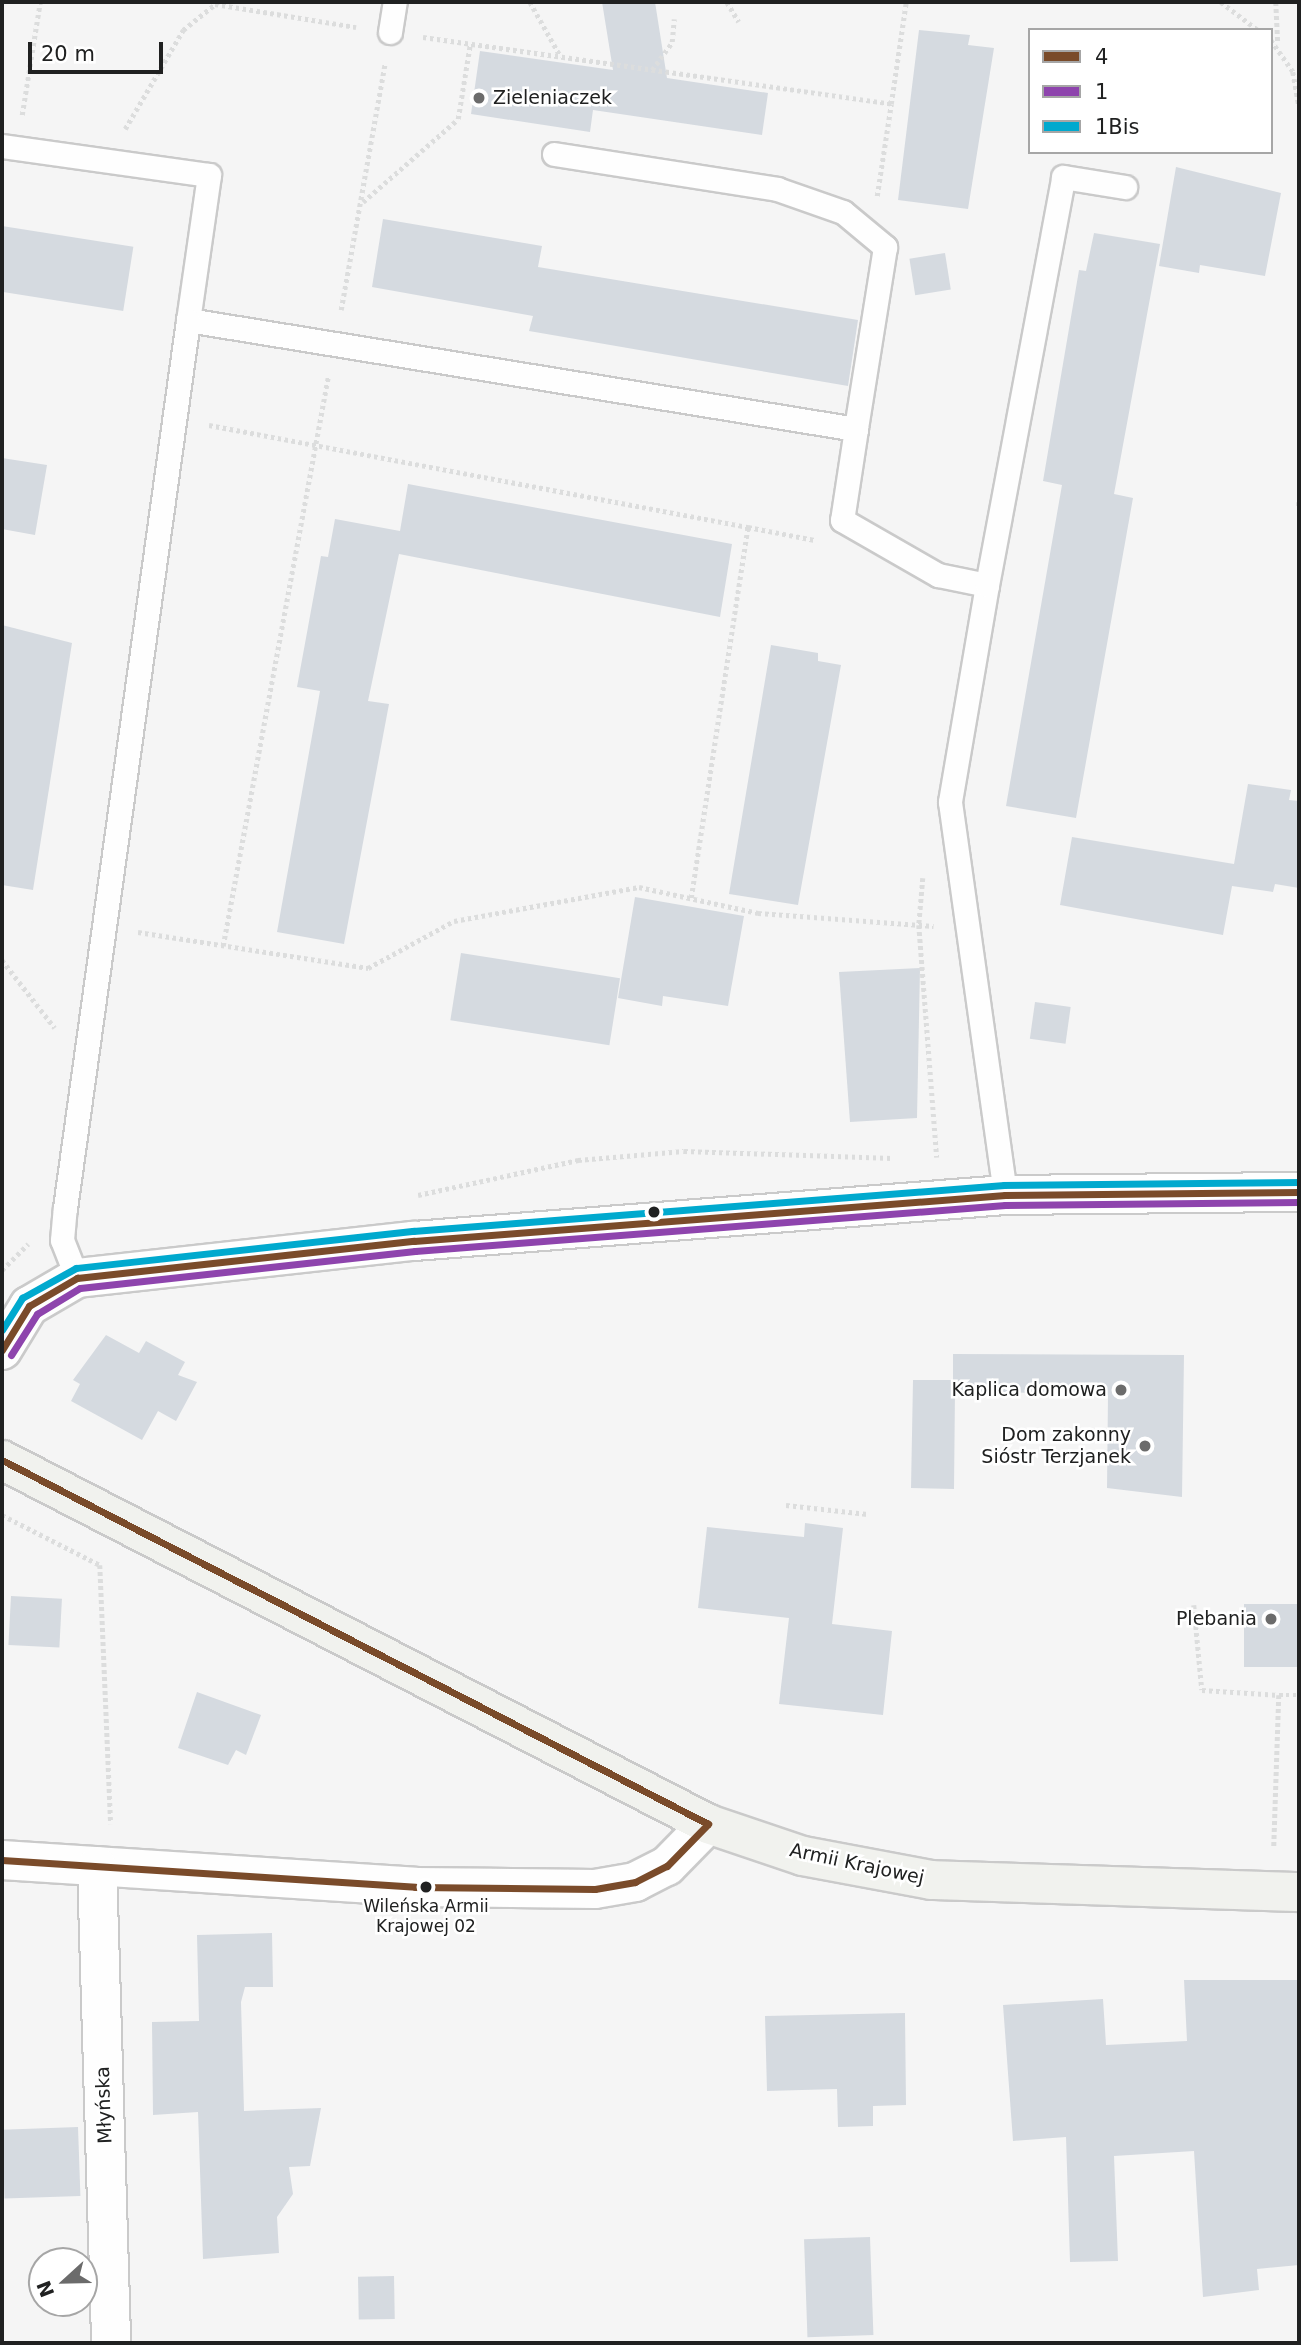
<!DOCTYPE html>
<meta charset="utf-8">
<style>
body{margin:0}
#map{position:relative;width:1301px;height:2345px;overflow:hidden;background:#f5f5f5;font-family:"DejaVu Sans",sans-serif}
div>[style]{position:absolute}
.building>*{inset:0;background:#d5dae0;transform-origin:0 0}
.path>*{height:4.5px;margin-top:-2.25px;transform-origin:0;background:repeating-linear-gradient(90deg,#dcdddd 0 3.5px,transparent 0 7px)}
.roads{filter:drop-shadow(2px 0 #cacaca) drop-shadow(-2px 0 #cacaca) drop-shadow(0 2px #cacaca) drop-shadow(0 -2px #cacaca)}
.service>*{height:23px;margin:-11.5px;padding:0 11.5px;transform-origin:11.5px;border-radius:11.5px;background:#fefefe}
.minor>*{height:38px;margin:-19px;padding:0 19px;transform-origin:19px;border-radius:19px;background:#fefefe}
.tertiary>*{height:38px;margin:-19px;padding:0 19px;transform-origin:19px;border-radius:19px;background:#fefefe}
.secondary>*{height:38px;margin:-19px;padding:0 19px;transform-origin:19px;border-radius:19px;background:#f1f2ee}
.bus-1>*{height:7px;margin:-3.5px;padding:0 3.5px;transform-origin:3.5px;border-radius:3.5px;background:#7a4b2a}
.bus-2>*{height:7px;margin:-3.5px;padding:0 3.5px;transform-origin:3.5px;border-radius:3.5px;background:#8e44ad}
.bus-3>*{height:7px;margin:-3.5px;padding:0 3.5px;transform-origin:3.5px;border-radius:3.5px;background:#00a9ce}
.dots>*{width:19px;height:19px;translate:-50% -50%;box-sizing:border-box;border:4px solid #fff;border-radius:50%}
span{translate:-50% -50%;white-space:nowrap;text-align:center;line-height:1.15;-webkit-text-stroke:5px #fff;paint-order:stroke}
.bus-label{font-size:17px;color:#202121}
.poi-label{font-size:19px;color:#202121}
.left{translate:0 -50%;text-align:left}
.right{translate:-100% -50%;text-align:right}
.street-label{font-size:19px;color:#202121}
.frame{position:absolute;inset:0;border:4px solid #202121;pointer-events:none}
.legend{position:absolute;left:1028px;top:28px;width:245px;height:126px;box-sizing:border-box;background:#fff;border:2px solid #a6a6a6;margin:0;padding:9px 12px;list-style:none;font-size:21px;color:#202121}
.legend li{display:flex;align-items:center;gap:14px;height:35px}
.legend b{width:35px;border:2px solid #a6a6a6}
.north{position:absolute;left:28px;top:2247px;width:70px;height:70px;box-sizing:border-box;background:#fff;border:2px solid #a6a6a6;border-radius:50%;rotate:248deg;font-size:19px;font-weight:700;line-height:28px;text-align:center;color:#202121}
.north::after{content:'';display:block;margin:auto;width:24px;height:32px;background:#6b6b6b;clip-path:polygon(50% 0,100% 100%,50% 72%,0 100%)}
.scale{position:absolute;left:28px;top:42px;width:135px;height:32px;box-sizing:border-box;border:4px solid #202121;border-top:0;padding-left:9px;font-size:21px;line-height:24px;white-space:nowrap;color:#202121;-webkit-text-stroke:5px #fff;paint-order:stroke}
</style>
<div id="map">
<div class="building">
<i style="clip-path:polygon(602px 2px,655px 2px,667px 78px,768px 93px,762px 135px,593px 110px,590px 132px,471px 114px,480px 51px,613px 70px)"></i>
<i style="clip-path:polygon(919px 30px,970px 35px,968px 45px,994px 48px,968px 209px,898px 200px)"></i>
<i style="clip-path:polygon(1176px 167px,1281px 193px,1265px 276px,1200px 265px,1199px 273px,1159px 266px)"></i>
<i style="clip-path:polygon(383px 219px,542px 246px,538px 267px,858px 320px,848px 386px,529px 331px,533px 316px,372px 287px)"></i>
<i style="left:2px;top:226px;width:133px;height:65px;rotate:9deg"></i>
<i style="clip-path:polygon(1094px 233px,1160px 244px,1114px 494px,1133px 498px,1076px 818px,1006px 806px,1062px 485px,1043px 481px,1079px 270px,1086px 271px)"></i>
<i style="left:945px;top:253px;width:37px;height:36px;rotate:81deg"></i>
<i style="clip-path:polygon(2px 458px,47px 465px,35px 535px,2px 529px)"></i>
<i style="clip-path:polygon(408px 484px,732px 544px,720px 617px,399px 554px,368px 701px,389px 704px,344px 944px,277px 932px,320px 691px,297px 687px,321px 556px,328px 557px,335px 519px,400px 531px)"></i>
<i style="clip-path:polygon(2px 625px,72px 643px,33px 890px,2px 885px)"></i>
<i style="clip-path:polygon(771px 645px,818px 653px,818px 661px,841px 665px,798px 905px,729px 894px)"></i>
<i style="clip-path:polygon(1248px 784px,1291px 790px,1289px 800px,1299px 801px,1299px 888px,1275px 884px,1273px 892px,1232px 886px,1223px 935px,1060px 905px,1072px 837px,1234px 864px)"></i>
<i style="clip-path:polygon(635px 897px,744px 916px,728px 1006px,663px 996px,662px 1006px,618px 998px)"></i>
<i style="left:461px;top:953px;width:161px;height:68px;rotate:9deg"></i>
<i style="clip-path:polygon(920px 968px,917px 1118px,850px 1122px,839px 972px)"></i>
<i style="left:1035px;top:1002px;width:36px;height:37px;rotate:8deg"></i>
<i style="clip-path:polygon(106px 1335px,139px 1353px,146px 1341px,185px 1362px,178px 1375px,197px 1382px,176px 1421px,158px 1411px,142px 1440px,71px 1401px,80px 1384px,73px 1380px)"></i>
<i style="clip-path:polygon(953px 1354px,1184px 1355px,1182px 1497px,1107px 1488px,1108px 1395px,955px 1391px,954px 1489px,911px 1488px,913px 1380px,953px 1380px)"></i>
<i style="clip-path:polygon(805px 1523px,843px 1528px,832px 1624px,892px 1631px,883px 1715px,779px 1704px,789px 1618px,698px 1608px,707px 1527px,804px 1537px)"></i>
<i style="left:11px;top:1596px;width:51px;height:49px;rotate:3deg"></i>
<i style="left:1244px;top:1604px;width:55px;height:63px"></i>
<i style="clip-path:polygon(197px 1692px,261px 1715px,246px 1755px,236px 1750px,228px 1765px,178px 1748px)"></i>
<i style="clip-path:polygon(272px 1933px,273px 1987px,245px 1987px,241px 2002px,244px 2111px,321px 2108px,310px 2166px,289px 2167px,293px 2194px,277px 2217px,279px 2253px,203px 2259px,198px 2112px,153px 2115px,152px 2022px,199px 2021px,197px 1935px)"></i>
<i style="clip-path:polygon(1184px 1980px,1299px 1980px,1299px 2265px,1257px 2269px,1259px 2290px,1203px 2297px,1194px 2151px,1114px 2156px,1118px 2261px,1070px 2262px,1066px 2137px,1013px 2141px,1003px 2005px,1103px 1999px,1106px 2045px,1187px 2041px)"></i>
<i style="clip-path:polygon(905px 2013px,906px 2105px,873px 2106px,873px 2126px,838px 2127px,837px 2089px,767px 2091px,765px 2016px)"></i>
<i style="left:78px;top:2127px;width:69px;height:76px;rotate:88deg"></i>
<i style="left:870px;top:2237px;width:98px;height:66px;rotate:88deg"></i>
<i style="left:394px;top:2276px;width:43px;height:36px;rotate:89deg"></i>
</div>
<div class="path">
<i style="left:530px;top:2px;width:63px;rotate:60.6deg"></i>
<i style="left:727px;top:2px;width:23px;rotate:59deg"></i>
<i style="left:1221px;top:2px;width:46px;rotate:37.1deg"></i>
<i style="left:1276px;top:2px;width:42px;rotate:87.3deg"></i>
<i style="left:215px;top:4px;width:143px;rotate:9.3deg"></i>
<i style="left:423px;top:37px;width:473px;rotate:8.1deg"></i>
<i style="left:891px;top:104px;width:103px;rotate:-81.6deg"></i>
<i style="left:1271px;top:40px;width:39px;rotate:55deg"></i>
<i style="left:1293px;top:72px;width:34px;rotate:80deg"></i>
<i style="left:652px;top:70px;width:34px;rotate:-54deg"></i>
<i style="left:672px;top:42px;width:23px;rotate:-85deg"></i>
<i style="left:22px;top:115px;width:114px;rotate:-80.9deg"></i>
<i style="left:125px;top:129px;width:115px;rotate:-59.6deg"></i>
<i style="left:183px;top:30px;width:45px;rotate:-38.7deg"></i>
<i style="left:877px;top:196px;width:93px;rotate:-81.3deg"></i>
<i style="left:363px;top:202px;width:126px;rotate:-41.1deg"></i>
<i style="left:458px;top:119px;width:75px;rotate:-80.8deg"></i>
<i style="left:341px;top:310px;width:250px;rotate:-79.9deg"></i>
<i style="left:209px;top:425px;width:549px;rotate:10.72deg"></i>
<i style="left:1299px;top:502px;width:4px;rotate:90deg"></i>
<i style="left:923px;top:878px;width:47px;rotate:94.9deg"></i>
<i style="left:919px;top:925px;width:233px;rotate:85.6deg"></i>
<i style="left:691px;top:898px;width:375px;rotate:-81.3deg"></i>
<i style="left:748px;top:527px;width:68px;rotate:11deg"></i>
<i style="left:138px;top:932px;width:233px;rotate:8.9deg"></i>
<i style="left:368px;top:968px;width:98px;rotate:-28.7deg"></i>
<i style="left:454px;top:921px;width:188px;rotate:-10.4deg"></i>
<i style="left:639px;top:887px;width:122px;rotate:12.3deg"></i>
<i style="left:758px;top:913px;width:176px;rotate:4.2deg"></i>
<i style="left:223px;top:946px;width:579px;rotate:-79.54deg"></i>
<i style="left:2px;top:960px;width:86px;rotate:52.1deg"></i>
<i style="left:418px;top:1195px;width:164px;rotate:-12.3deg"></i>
<i style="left:578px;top:1160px;width:106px;rotate:-4.9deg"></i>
<i style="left:684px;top:1151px;width:208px;rotate:1.9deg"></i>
<i style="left:2px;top:1270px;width:37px;rotate:-45deg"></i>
<i style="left:786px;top:1505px;width:82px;rotate:6.3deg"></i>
<i style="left:2px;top:1515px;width:110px;rotate:27deg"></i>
<i style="left:100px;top:1565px;width:259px;rotate:87.6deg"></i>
<i style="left:1194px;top:1605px;width:85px;rotate:84.6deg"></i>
<i style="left:1202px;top:1690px;width:77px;rotate:3.7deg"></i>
<i style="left:1279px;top:1695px;width:153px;rotate:91.9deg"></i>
<i style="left:1279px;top:1695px;width:20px"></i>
</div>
<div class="roads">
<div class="service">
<i style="left:390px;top:32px;width:30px;rotate:-81deg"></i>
<i style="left:2px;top:146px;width:209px;rotate:8deg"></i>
<i style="left:209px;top:175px;width:147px;rotate:98.2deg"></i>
<i style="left:188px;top:320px;width:677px;rotate:9.27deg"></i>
<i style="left:856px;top:429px;width:92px;rotate:98.7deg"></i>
<i style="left:842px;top:520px;width:111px;rotate:29.8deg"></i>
<i style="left:938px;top:575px;width:50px;rotate:11.5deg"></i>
<i style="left:987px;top:585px;width:220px;rotate:99.7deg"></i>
<i style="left:950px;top:802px;width:397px;rotate:82deg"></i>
<i style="left:554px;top:154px;width:226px;rotate:8.9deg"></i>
<i style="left:777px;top:189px;width:70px;rotate:19.2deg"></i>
<i style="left:843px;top:212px;width:55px;rotate:39.8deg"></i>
<i style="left:885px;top:247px;width:184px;rotate:99.1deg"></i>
<i style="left:987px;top:585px;width:415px;rotate:-79.4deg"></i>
<i style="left:1063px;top:177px;width:63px;rotate:9.2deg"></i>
<i style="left:77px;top:1278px;width:41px;rotate:-111.5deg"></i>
<i style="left:62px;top:1240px;width:32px;rotate:-85deg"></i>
<i style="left:65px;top:1208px;width:896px;rotate:-82.11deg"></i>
</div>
<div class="minor">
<i style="left:2px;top:1860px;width:414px;rotate:3.7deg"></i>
<i style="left:415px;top:1887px;width:180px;rotate:0.6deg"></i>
<i style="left:595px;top:1889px;width:41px;rotate:-9.9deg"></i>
<i style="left:635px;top:1882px;width:36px;rotate:-27deg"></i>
<i style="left:667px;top:1866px;width:59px;rotate:-45.7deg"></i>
<i style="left:97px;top:1866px;width:477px;rotate:88.3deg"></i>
</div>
<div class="tertiary">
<i style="left:2px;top:1350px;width:52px;rotate:-58.5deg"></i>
<i style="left:29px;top:1306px;width:56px;rotate:-30.3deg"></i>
<i style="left:77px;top:1278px;width:339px;rotate:-6.3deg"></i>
<i style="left:414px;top:1241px;width:593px;rotate:-4.45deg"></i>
<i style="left:1005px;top:1195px;width:294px;rotate:-0.6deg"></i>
</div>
<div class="secondary">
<i style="left:2px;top:1460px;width:794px;rotate:27.27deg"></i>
<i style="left:708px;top:1824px;width:100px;rotate:18.6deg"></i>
<i style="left:803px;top:1856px;width:130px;rotate:10.6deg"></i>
<i style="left:931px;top:1880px;width:368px;rotate:1.9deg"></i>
</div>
</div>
<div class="bus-1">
<i style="left:2px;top:1350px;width:52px;rotate:-58.5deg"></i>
<i style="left:29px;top:1306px;width:56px;rotate:-30.3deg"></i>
<i style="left:77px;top:1278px;width:339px;rotate:-6.3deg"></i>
<i style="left:414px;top:1241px;width:593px;rotate:-4.45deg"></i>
<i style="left:1005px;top:1195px;width:294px;rotate:-0.6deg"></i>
<i style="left:2px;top:1460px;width:794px;rotate:27.27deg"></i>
<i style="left:2px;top:1860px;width:414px;rotate:3.7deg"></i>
<i style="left:415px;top:1887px;width:180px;rotate:0.6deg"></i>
<i style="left:595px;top:1889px;width:41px;rotate:-9.9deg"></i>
<i style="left:635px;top:1882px;width:36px;rotate:-27deg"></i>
<i style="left:667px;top:1866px;width:59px;rotate:-45.7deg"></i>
</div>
<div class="bus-2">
<i style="left:11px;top:1355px;width:49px;rotate:-57.6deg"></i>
<i style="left:37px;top:1314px;width:50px;rotate:-31.2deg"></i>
<i style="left:80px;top:1288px;width:337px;rotate:-6.3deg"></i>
<i style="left:415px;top:1251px;width:592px;rotate:-4.46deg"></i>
<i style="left:1005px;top:1205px;width:294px;rotate:-0.6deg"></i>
</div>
<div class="bus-3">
<i style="left:2px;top:1330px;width:38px;rotate:-58deg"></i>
<i style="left:22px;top:1298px;width:62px;rotate:-29.1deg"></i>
<i style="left:76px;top:1268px;width:339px;rotate:-6.3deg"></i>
<i style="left:413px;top:1231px;width:593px;rotate:-4.45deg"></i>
<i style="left:1004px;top:1185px;width:295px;rotate:-0.6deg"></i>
</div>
<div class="dots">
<i style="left:479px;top:98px;background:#6b6b6b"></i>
<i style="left:654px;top:1212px;background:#202121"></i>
<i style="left:1121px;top:1390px;background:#6b6b6b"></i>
<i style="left:1145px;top:1446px;background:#6b6b6b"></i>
<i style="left:1271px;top:1619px;background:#6b6b6b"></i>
<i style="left:426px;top:1887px;background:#202121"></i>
</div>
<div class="bus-label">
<span style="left:426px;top:1917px">Wileńska Armii<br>Krajowej 02</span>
</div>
<div class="poi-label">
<span class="left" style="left:493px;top:98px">Zieleniaczek</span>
<span class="right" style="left:1107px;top:1390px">Kaplica domowa</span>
<span class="right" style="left:1131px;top:1446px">Dom zakonny<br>Sióstr Terzjanek</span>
<span class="right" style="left:1257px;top:1619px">Plebania</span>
</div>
<div class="street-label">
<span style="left:857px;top:1864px;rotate:12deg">Armii Krajowej</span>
<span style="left:104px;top:2105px;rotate:-92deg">Młyńska</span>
</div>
<div class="frame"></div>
<ul class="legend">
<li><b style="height:9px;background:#7a4b2a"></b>4</li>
<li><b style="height:9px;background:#8e44ad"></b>1</li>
<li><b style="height:9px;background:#00a9ce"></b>1Bis</li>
</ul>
<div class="north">N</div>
<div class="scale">20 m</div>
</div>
